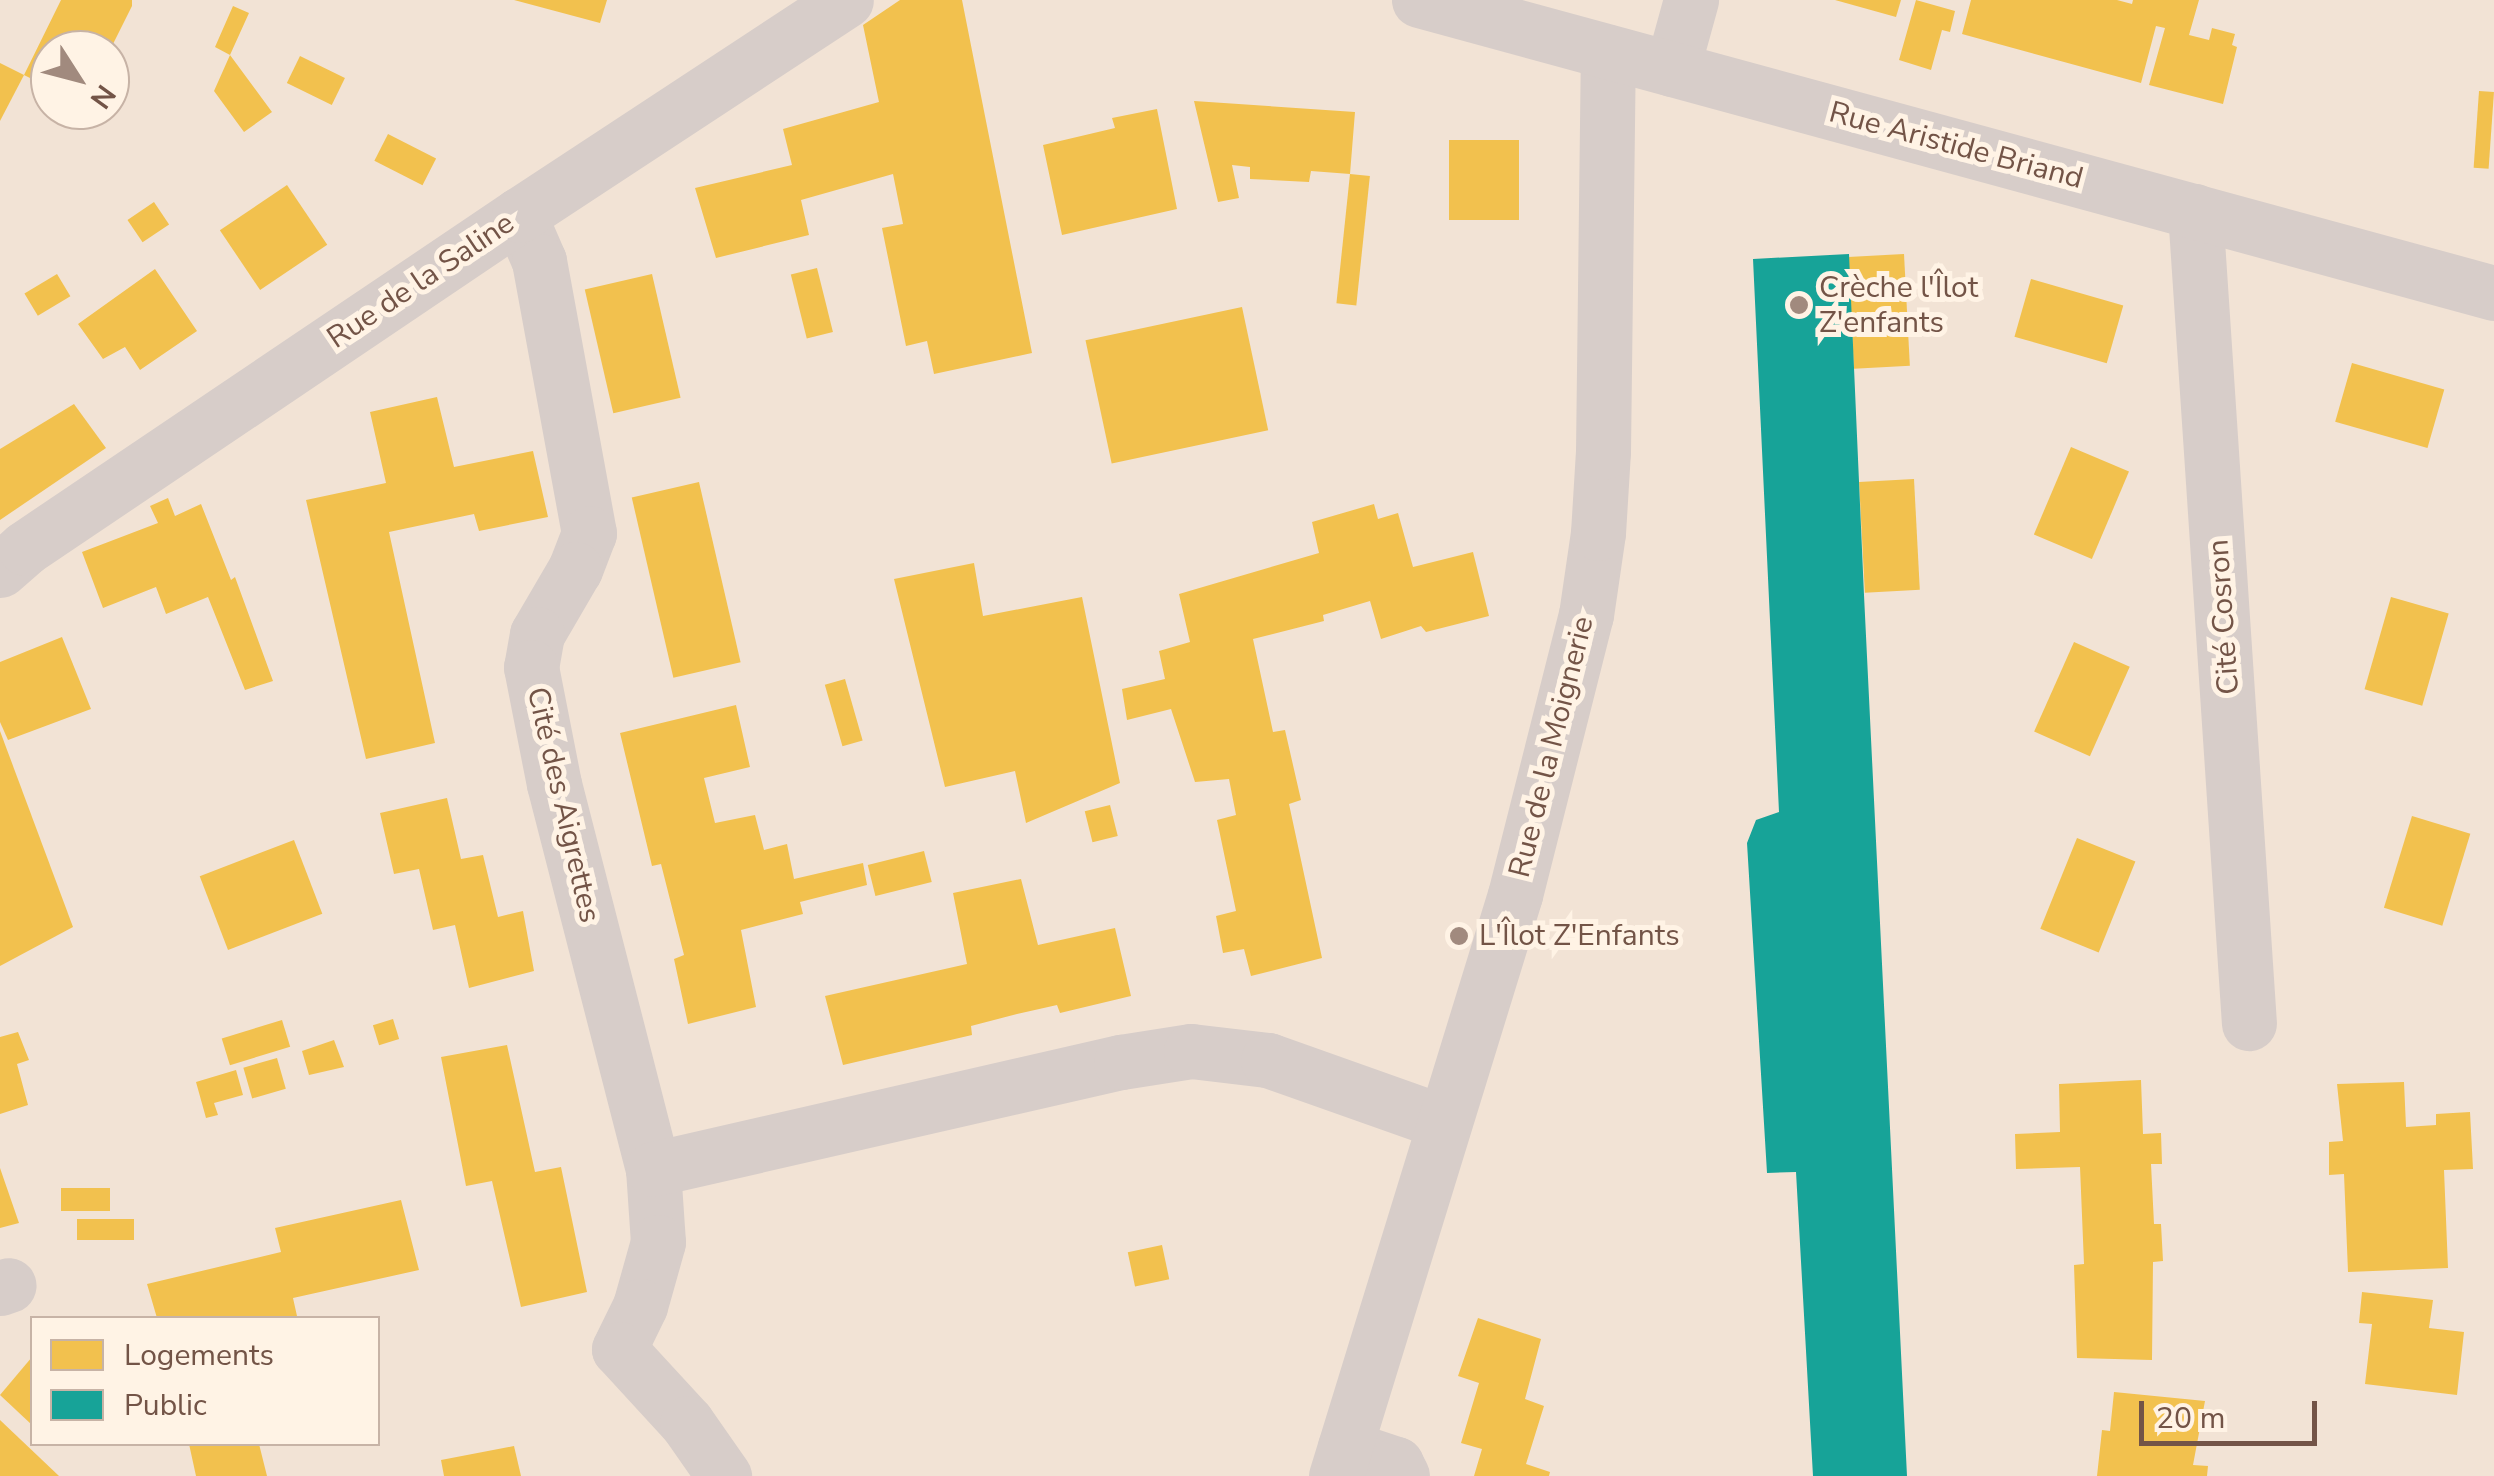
<!DOCTYPE html>
<meta charset="utf-8">
<style>
body{margin:0}
#map{position:relative;width:2494px;height:1476px;overflow:hidden;background:#f6eee5;font-family:"Nunito Sans",sans-serif}
div>[style]{position:absolute}
.residential>*{inset:0;background:#f2e3d5}
.homes>*{inset:0;background:#f2c14e;transform-origin:0 0}
.public>*{inset:0;background:#17a398}
.minor>*{height:55px;margin:-27.5px;padding:0 27.5px;transform-origin:27.5px;border-radius:27.5px;background:#d7cdc9}
.secondary>*{height:55px;margin:-27.5px;padding:0 27.5px;transform-origin:27.5px;border-radius:27.5px;background:#d7cdc9}
.dots>*{width:28px;height:28px;translate:-50% -50%;box-sizing:border-box;border:5px solid #fff3e5;border-radius:50%}
span{translate:-50% -50%;white-space:nowrap;text-align:center;line-height:1.15;-webkit-text-stroke:10px #fff3e5;paint-order:stroke}
.street-label{font-size:30px;color:#735447}
.poi-label{font-size:30px;color:#735447}
.left{translate:0 -50%;text-align:left}
.legend{position:absolute;left:30px;top:1316px;width:350px;height:130px;box-sizing:border-box;background:#fff3e5;border:2px solid #c7b3a6;margin:0;padding:12px 18px;list-style:none;font-size:30px;color:#735447}
.legend li{display:flex;align-items:center;gap:20px;height:50px}
.legend b{width:50px;border:2px solid #c7b3a6}
.north{position:absolute;left:30px;top:30px;width:100px;height:100px;box-sizing:border-box;background:#fff3e5;border:2px solid #c7b3a6;border-radius:50%;rotate:126deg;font-size:28px;font-weight:700;line-height:40px;text-align:center;color:#735447}
.north::after{content:'';display:block;margin:auto;width:35px;height:45px;background:#a18a7e;clip-path:polygon(50% 0,100% 100%,50% 72%,0 100%)}
.scale{position:absolute;left:2139px;top:1401px;width:178px;height:45px;box-sizing:border-box;border:5px solid #735447;border-top:0;padding-left:12px;font-size:30px;line-height:35px;white-space:nowrap;color:#735447;-webkit-text-stroke:8px #fff3e5;paint-order:stroke}
</style>
<div id="map">
<div class="residential">
<i style="clip-path:polygon(evenodd,0 0,2494px 0,2494px 1476px,0 1476px,0 0,50px 50px,110px 50px,110px 110px,50px 110px,50px 50px,0 0,32px 1318px,378px 1318px,378px 1444px,32px 1444px,32px 1318px)"></i>
</div>
<div class="homes">
<i style="clip-path:polygon(61px 0,132px 0,132px 6px,110px 50px,50px 50px,50px 88px,24px 75px)"></i>
<i style="clip-path:polygon(514px 0,607px 0,600px 23px)"></i>
<i style="clip-path:polygon(900px 0,962px 0,1032px 353px,934px 374px,927px 341px,906px 346px,882px 228px,903px 224px,893px 174px,801px 200px,809px 235px,716px 258px,695px 188px,792px 165px,783px 129px,879px 102px,863px 25px)"></i>
<i style="clip-path:polygon(1835px 0,1901px 0,1896px 17px)"></i>
<i style="clip-path:polygon(1916px 0,1955px 11px,1950px 32px,1942px 30px,1931px 70px,1899px 60px)"></i>
<i style="clip-path:polygon(1971px 0,2117px 0,2132px 4px,2133px 0,2199px 0,2189px 35px,2209px 40px,2212px 28px,2235px 34px,2232px 45px,2237px 47px,2223px 104px,2149px 85px,2165px 28px,2156px 26px,2141px 83px,1962px 34px)"></i>
<i style="clip-path:polygon(233px 6px,249px 13px,230px 55px,272px 112px,244px 132px,214px 91px,230px 55px,215px 47px)"></i>
<i style="left:300px;top:56px;width:50px;height:30px;rotate:26deg"></i>
<i style="clip-path:polygon(0 63px,24px 75px,0 121px)"></i>
<i style="left:2479px;top:91px;width:15px;height:77px;rotate:4deg"></i>
<i style="clip-path:polygon(1194px 101px,1355px 112px,1350px 174px,1311px 171px,1309px 182px,1250px 179px,1250px 167px,1232px 165px,1239px 198px,1218px 202px)"></i>
<i style="clip-path:polygon(1157px 109px,1177px 209px,1062px 235px,1043px 145px,1115px 128px,1112px 118px)"></i>
<i style="left:388px;top:134px;width:54px;height:30px;rotate:27deg"></i>
<i style="left:1449px;top:140px;width:70px;height:80px"></i>
<i style="left:1350px;top:174px;width:20px;height:130px;rotate:6deg"></i>
<i style="left:287px;top:185px;width:72px;height:81px;rotate:56deg"></i>
<i style="left:154px;top:202px;width:27px;height:32px;rotate:56deg"></i>
<i style="left:1904px;top:254px;width:112px;height:56px;rotate:87deg"></i>
<i style="left:817px;top:268px;width:66px;height:27px;rotate:76deg"></i>
<i style="clip-path:polygon(155px 269px,197px 331px,140px 370px,125px 347px,103px 359px,78px 324px)"></i>
<i style="left:57px;top:274px;width:26px;height:38px;rotate:59deg"></i>
<i style="left:652px;top:274px;width:127px;height:69px;rotate:77deg"></i>
<i style="left:2031px;top:279px;width:96px;height:60px;rotate:16deg"></i>
<i style="left:1242px;top:307px;width:126px;height:160px;rotate:78deg"></i>
<i style="left:2352px;top:363px;width:96px;height:61px;rotate:16deg"></i>
<i style="clip-path:polygon(437px 397px,454px 467px,533px 451px,548px 517px,479px 531px,474px 514px,389px 532px,435px 743px,366px 759px,306px 500px,386px 483px,370px 412px)"></i>
<i style="clip-path:polygon(74px 404px,106px 448px,0 520px,0 449px)"></i>
<i style="left:2071px;top:447px;width:63px;height:95px;rotate:23deg"></i>
<i style="left:1914px;top:479px;width:111px;height:55px;rotate:87deg"></i>
<i style="left:699px;top:482px;width:185px;height:69px;rotate:77deg"></i>
<i style="clip-path:polygon(168px 498px,175px 516px,201px 504px,231px 580px,235px 577px,273px 681px,245px 690px,208px 597px,166px 614px,156px 587px,103px 608px,82px 552px,158px 523px,150px 506px)"></i>
<i style="clip-path:polygon(1374px 504px,1378px 519px,1398px 513px,1413px 567px,1473px 552px,1489px 616px,1426px 632px,1421px 626px,1381px 639px,1370px 601px,1323px 615px,1324px 621px,1253px 639px,1273px 732px,1285px 730px,1301px 800px,1289px 804px,1322px 958px,1251px 976px,1244px 949px,1223px 953px,1216px 916px,1236px 911px,1217px 820px,1236px 815px,1229px 779px,1195px 782px,1171px 709px,1127px 720px,1122px 689px,1165px 679px,1159px 651px,1190px 642px,1179px 594px,1319px 553px,1312px 522px)"></i>
<i style="clip-path:polygon(974px 563px,983px 616px,1082px 597px,1120px 783px,1026px 823px,1015px 771px,945px 787px,894px 579px)"></i>
<i style="left:2391px;top:597px;width:60px;height:96px;rotate:16deg"></i>
<i style="clip-path:polygon(62px 637px,91px 709px,8px 740px,0 722px,0 662px)"></i>
<i style="left:2074px;top:642px;width:61px;height:98px;rotate:24deg"></i>
<i style="left:845px;top:679px;width:64px;height:21px;rotate:74deg"></i>
<i style="clip-path:polygon(736px 705px,750px 767px,704px 778px,715px 823px,755px 815px,764px 850px,787px 844px,794px 879px,863px 863px,867px 885px,800px 902px,803px 914px,741px 930px,756px 1007px,688px 1024px,674px 959px,684px 955px,661px 864px,652px 866px,620px 733px)"></i>
<i style="clip-path:polygon(0 731px,73px 927px,0 966px)"></i>
<i style="clip-path:polygon(447px 798px,461px 859px,483px 855px,498px 917px,523px 911px,534px 971px,469px 988px,455px 925px,433px 930px,419px 869px,394px 874px,380px 813px)"></i>
<i style="left:1110px;top:805px;width:32px;height:26px;rotate:76deg"></i>
<i style="left:2412px;top:816px;width:61px;height:96px;rotate:17deg"></i>
<i style="left:2077px;top:838px;width:63px;height:98px;rotate:22deg"></i>
<i style="left:294px;top:840px;width:79px;height:101px;rotate:69deg"></i>
<i style="left:924px;top:851px;width:32px;height:58px;rotate:76deg"></i>
<i style="clip-path:polygon(1021px 879px,1038px 945px,1115px 928px,1131px 996px,1060px 1013px,1057px 1005px,1017px 1014px,971px 1026px,972px 1035px,843px 1065px,825px 996px,967px 964px,953px 893px)"></i>
<i style="left:393px;top:1019px;width:21px;height:21px;rotate:73deg"></i>
<i style="left:282px;top:1020px;width:28px;height:63px;rotate:73deg"></i>
<i style="clip-path:polygon(18px 1032px,29px 1060px,17px 1064px,28px 1105px,0 1114px,0 1037px)"></i>
<i style="clip-path:polygon(334px 1040px,344px 1067px,309px 1075px,302px 1051px)"></i>
<i style="clip-path:polygon(507px 1045px,535px 1172px,561px 1167px,587px 1292px,521px 1307px,492px 1181px,466px 1186px,441px 1057px)"></i>
<i style="left:277px;top:1058px;width:32px;height:35px;rotate:74deg"></i>
<i style="clip-path:polygon(236px 1070px,243px 1095px,214px 1103px,218px 1115px,206px 1118px,196px 1082px)"></i>
<i style="clip-path:polygon(2141px 1080px,2143px 1134px,2161px 1133px,2162px 1164px,2151px 1164px,2154px 1224px,2161px 1224px,2163px 1261px,2153px 1262px,2152px 1360px,2077px 1358px,2074px 1265px,2084px 1264px,2080px 1167px,2016px 1169px,2015px 1134px,2060px 1132px,2059px 1084px)"></i>
<i style="clip-path:polygon(2404px 1082px,2406px 1127px,2436px 1125px,2436px 1114px,2470px 1112px,2473px 1169px,2444px 1170px,2448px 1268px,2348px 1272px,2344px 1174px,2329px 1175px,2329px 1142px,2343px 1141px,2337px 1084px)"></i>
<i style="clip-path:polygon(0 1168px,19px 1223px,0 1228px)"></i>
<i style="left:61px;top:1188px;width:49px;height:23px"></i>
<i style="clip-path:polygon(401px 1200px,419px 1270px,293px 1298px,297px 1316px,288px 1318px,157px 1318px,147px 1284px,281px 1252px,275px 1228px)"></i>
<i style="left:134px;top:1219px;width:21px;height:57px;rotate:90deg"></i>
<i style="left:1162px;top:1245px;width:35px;height:35px;rotate:78deg"></i>
<i style="clip-path:polygon(2362px 1292px,2433px 1300px,2429px 1328px,2464px 1332px,2457px 1395px,2365px 1384px,2372px 1324px,2359px 1323px)"></i>
<i style="clip-path:polygon(1478px 1318px,1541px 1339px,1525px 1399px,1544px 1406px,1526px 1464px,1550px 1472px,1549px 1476px,1474px 1476px,1482px 1449px,1461px 1443px,1479px 1383px,1458px 1376px)"></i>
<i style="clip-path:polygon(32px 1357px,32px 1425px,0 1395px)"></i>
<i style="clip-path:polygon(2114px 1392px,2205px 1401px,2193px 1465px,2208px 1466px,2207px 1476px,2097px 1476px,2102px 1430px,2110px 1431px)"></i>
<i style="clip-path:polygon(0 1420px,59px 1476px,0 1476px)"></i>
<i style="clip-path:polygon(189px 1444px,259px 1444px,267px 1476px,196px 1476px)"></i>
<i style="clip-path:polygon(514px 1446px,521px 1476px,444px 1476px,441px 1460px)"></i>
</div>
<div class="public">
<i style="clip-path:polygon(1849px 254px,1864px 595px,1907px 1476px,1813px 1476px,1796px 1172px,1767px 1173px,1747px 843px,1756px 820px,1779px 812px,1753px 259px)"></i>
</div>
<div class="minor">
<i style="left:1672px;top:69px;width:72px;rotate:-74.6deg"></i>
<i style="left:2195px;top:211px;width:814px;rotate:86.2deg"></i>
<i style="left:519px;top:215px;width:50px;rotate:66.5deg"></i>
<i style="left:539px;top:261px;width:277px;rotate:79.6deg"></i>
<i style="left:589px;top:533px;width:39px;rotate:111deg"></i>
<i style="left:575px;top:569px;width:75px;rotate:120.3deg"></i>
<i style="left:537px;top:634px;width:34px;rotate:100deg"></i>
<i style="left:531px;top:667px;width:119px;rotate:78.9deg"></i>
<i style="left:554px;top:784px;width:398px;rotate:75.6deg"></i>
<i style="left:653px;top:1169px;width:73px;rotate:86.1deg"></i>
<i style="left:658px;top:1242px;width:66px;rotate:105.7deg"></i>
<i style="left:640px;top:1306px;width:48px;rotate:116deg"></i>
<i style="left:619px;top:1349px;width:100px;rotate:47.4deg"></i>
<i style="left:687px;top:1423px;width:65px;rotate:55.1deg"></i>
<i style="left:0;top:570px;width:33px;rotate:-41deg"></i>
<i style="left:25px;top:548px;width:596px;rotate:-33.98deg"></i>
<i style="left:519px;top:215px;width:391px;rotate:-33.3deg"></i>
<i style="left:653px;top:1169px;width:480px;rotate:-12.9deg"></i>
<i style="left:1121px;top:1062px;width:71px;rotate:-8.9deg"></i>
<i style="left:1191px;top:1051px;width:78px;rotate:6.7deg"></i>
<i style="left:1268px;top:1060px;width:186px;rotate:19.5deg"></i>
<i style="left:0;top:1288px;width:9px;rotate:-18deg"></i>
<i style="left:1345px;top:1447px;width:54px;rotate:18.4deg"></i>
<i style="left:1396px;top:1464px;width:13px;rotate:63deg"></i>
<i style="left:1336px;top:1476px;width:608px;rotate:-72.88deg"></i>
<i style="left:1515px;top:895px;width:289px;rotate:-75.8deg"></i>
<i style="left:1586px;top:615px;width:83px;rotate:-81.7deg"></i>
<i style="left:1598px;top:533px;width:81px;rotate:-86.5deg"></i>
<i style="left:1603px;top:452px;width:400px;rotate:-89.3deg"></i>
</div>
<div class="secondary">
<i style="left:1419px;top:0;width:1114px;rotate:15.25deg"></i>
</div>
<div class="dots">
<i style="left:1799px;top:305px;background:#a18a7e"></i>
<i style="left:1459px;top:936px;background:#a18a7e"></i>
</div>
<div class="street-label">
<span style="left:1956px;top:146px;rotate:15deg">Rue Aristide Briand</span>
<span style="left:421px;top:281px;rotate:-34deg">Rue de la Saline</span>
<span style="left:2224px;top:617px;rotate:-94deg">Cité Cosron</span>
<span style="left:1552px;top:747px;rotate:-76deg">Rue de la Moignerie</span>
<span style="left:563px;top:805px;rotate:77deg">Cité des Aigrettes</span>
</div>
<div class="poi-label">
<span class="left" style="left:1819px;top:305px">Crèche l'Îlot<br>Z'enfants</span>
<span class="left" style="left:1479px;top:936px">L'Îlot Z'Enfants</span>
</div>
<ul class="legend">
<li><b style="height:28px;background:#f2c14e"></b>Logements</li>
<li><b style="height:28px;background:#17a398"></b>Public</li>
</ul>
<div class="north">N</div>
<div class="scale">20 m</div>
</div>
